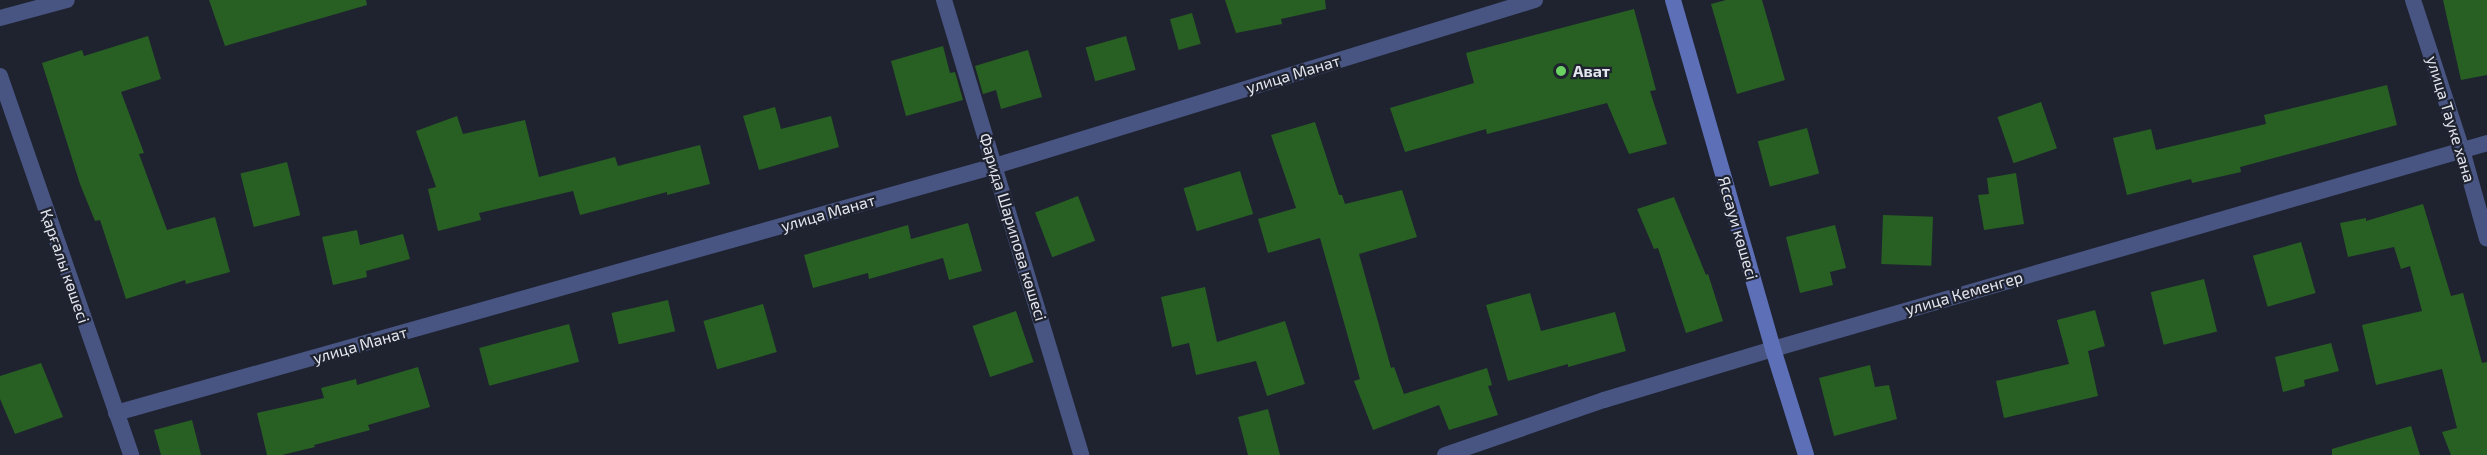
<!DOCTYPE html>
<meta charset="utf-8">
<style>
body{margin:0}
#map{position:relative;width:2487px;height:455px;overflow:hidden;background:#1f2330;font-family:"Exo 2",sans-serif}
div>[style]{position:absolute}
.building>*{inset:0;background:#285f23;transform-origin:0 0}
.minor>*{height:16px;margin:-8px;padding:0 8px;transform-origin:8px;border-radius:8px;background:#485582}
.secondary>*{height:16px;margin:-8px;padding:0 8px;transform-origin:8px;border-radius:8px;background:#5d6fb7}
.dots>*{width:16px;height:16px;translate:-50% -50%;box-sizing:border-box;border:3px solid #1f2330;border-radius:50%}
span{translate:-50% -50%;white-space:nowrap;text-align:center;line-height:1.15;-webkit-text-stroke:4.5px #1f2330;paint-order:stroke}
.poi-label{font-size:16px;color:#e3e6ee;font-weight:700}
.left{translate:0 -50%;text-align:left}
.street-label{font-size:16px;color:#e3e6ee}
</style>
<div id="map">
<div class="building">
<i style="clip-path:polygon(209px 0,366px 0,367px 5px,225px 46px)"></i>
<i style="clip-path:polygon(1225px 0,1325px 0,1326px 9px,1281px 19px,1282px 24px,1236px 33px)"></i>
<i style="clip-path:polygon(1726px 0,1762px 0,1785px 80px,1737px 94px,1711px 4px)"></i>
<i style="clip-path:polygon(2443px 0,2487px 0,2487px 75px,2461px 80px)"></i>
<i style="clip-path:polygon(1634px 9px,1656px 90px,1650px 91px,1667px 144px,1629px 154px,1607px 103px,1487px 134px,1486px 129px,1405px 152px,1390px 108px,1474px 83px,1466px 53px)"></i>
<i style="left:1192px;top:13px;width:32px;height:23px;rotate:74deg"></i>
<i style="clip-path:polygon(148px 36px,161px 79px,121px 92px,144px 153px,139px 154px,167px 230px,215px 217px,230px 272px,186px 284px,185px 280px,126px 299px,100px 220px,95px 221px,80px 184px,42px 63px,82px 50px,84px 56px)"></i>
<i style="left:1126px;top:36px;width:35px;height:42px;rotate:74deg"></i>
<i style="clip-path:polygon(943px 46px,950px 73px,955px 72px,963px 100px,906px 116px,891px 61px)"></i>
<i style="clip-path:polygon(1028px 50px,1042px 97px,1001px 109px,996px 90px,983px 94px,975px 66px)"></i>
<i style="clip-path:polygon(2387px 85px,2397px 125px,2240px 167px,2241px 172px,2192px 183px,2191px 179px,2127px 195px,2113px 138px,2151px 129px,2156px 150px,2266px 124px,2264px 115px)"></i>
<i style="left:2041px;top:102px;width:49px;height:46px;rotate:71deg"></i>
<i style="clip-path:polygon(775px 107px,781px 129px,831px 116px,839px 147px,759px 170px,743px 116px)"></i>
<i style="clip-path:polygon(457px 116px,463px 134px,525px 120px,539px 177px,615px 157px,618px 166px,700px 145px,710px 184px,667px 195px,667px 192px,580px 215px,573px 191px,479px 213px,481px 220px,438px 231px,428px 189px,436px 187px,416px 131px)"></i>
<i style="clip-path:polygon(1315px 122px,1339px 195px,1342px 195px,1345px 204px,1402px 190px,1417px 237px,1359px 254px,1391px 368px,1394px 367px,1404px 394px,1487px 368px,1492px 385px,1488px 386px,1498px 415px,1449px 430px,1439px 405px,1373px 430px,1354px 381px,1360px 379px,1320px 238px,1268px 253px,1258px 219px,1296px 208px,1271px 135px)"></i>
<i style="left:1807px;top:128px;width:47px;height:51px;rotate:75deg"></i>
<i style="left:287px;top:162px;width:55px;height:48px;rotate:76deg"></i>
<i style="left:1240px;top:171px;width:45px;height:59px;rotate:73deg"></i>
<i style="clip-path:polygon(2016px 173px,2024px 224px,1984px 230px,1978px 195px,1989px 194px,1987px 178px)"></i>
<i style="left:1078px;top:196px;width:48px;height:46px;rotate:69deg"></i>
<i style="clip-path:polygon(1674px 197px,1706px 275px,1708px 274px,1723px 321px,1686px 333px,1658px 248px,1654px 249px,1637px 209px)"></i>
<i style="clip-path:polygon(2423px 204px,2451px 296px,2463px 293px,2482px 363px,2487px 362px,2487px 455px,2451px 455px,2442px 432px,2457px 428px,2442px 369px,2376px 385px,2362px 325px,2422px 311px,2410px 266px,2401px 269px,2394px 247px,2348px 257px,2340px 223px,2366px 218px,2366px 221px)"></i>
<i style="left:1883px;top:215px;width:50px;height:49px;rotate:2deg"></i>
<i style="clip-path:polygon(968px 223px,982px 271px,949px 280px,943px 258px,869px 279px,868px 273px,813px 288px,804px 255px,908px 225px,911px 239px)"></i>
<i style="clip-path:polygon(1835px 225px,1846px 268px,1830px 272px,1833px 285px,1800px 293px,1786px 237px)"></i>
<i style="clip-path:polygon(357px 230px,360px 245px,403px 234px,410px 259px,366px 271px,367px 277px,333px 285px,322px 237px)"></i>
<i style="left:2301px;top:242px;width:53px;height:50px;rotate:74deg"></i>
<i style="left:2204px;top:279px;width:54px;height:55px;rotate:76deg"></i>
<i style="clip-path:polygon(1205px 287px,1217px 342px,1285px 321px,1305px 384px,1267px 396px,1256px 361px,1196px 375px,1189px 343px,1172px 347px,1161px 297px)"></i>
<i style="clip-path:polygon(1530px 293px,1541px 331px,1615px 312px,1626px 351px,1568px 367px,1568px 364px,1508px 381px,1486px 305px)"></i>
<i style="left:668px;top:300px;width:32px;height:58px;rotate:77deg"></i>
<i style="left:763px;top:304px;width:50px;height:62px;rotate:74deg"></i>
<i style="clip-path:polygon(2095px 310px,2105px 346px,2088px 351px,2098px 396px,2004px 418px,1996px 381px,2069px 364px,2057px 320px)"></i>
<i style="left:1016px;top:311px;width:54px;height:46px;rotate:71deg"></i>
<i style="left:569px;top:324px;width:39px;height:93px;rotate:75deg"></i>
<i style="clip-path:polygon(2331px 343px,2339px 371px,2304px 380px,2305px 386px,2283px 392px,2275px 357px)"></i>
<i style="clip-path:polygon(41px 363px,63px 417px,15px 434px,0 399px,0 376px)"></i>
<i style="clip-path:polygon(1870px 365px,1875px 387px,1889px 385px,1897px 419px,1834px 436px,1819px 378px)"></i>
<i style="clip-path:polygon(418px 367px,430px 407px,368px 425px,370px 430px,314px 445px,315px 447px,282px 455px,267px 455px,257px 413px,324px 398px,321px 388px,356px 379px,357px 385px)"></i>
<i style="clip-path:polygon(1268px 409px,1280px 455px,1248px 455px,1238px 417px)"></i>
<i style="clip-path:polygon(192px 420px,201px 455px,161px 455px,154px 430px)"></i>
<i style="clip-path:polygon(2411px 426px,2420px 455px,2332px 455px,2332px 449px)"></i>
</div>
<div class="minor">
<i style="left:944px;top:0;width:475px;rotate:73.2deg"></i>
<i style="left:2413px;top:0;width:158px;rotate:71.9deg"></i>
<i style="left:2462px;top:150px;width:92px;rotate:74.3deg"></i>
<i style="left:0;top:18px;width:69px;rotate:-15deg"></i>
<i style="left:0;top:76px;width:401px;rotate:70.9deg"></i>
<i style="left:116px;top:413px;width:913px;rotate:-15.7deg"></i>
<i style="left:995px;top:166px;width:565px;rotate:-17.09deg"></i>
<i style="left:1445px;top:455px;width:168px;rotate:-19.1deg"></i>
<i style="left:1604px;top:400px;width:177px;rotate:-16.8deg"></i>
<i style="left:1773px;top:349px;width:743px;rotate:-16.09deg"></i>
</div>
<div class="secondary">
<i style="left:1673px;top:0;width:363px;rotate:74deg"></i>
<i style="left:1773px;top:349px;width:111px;rotate:72.7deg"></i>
</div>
<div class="dots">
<i style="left:1561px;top:71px;background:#6bd362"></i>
</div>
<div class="poi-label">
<span class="left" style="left:1573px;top:71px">Ават</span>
</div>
<div class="street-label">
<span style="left:1293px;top:74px;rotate:-17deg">улица Манат</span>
<span style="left:2451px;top:119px;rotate:73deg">улица Тауке хана</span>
<span style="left:828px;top:213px;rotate:-16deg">улица Манат</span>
<span style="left:1013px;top:227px;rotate:73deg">Фарида Шарипова көшесі</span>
<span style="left:1738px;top:228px;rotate:74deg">Яссауи көшесі</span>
<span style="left:65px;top:266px;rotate:71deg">Қарғалы көшесі</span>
<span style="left:1964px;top:293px;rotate:-16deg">улица Кеменгер</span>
<span style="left:360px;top:345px;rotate:-16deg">улица Манат</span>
</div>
</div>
